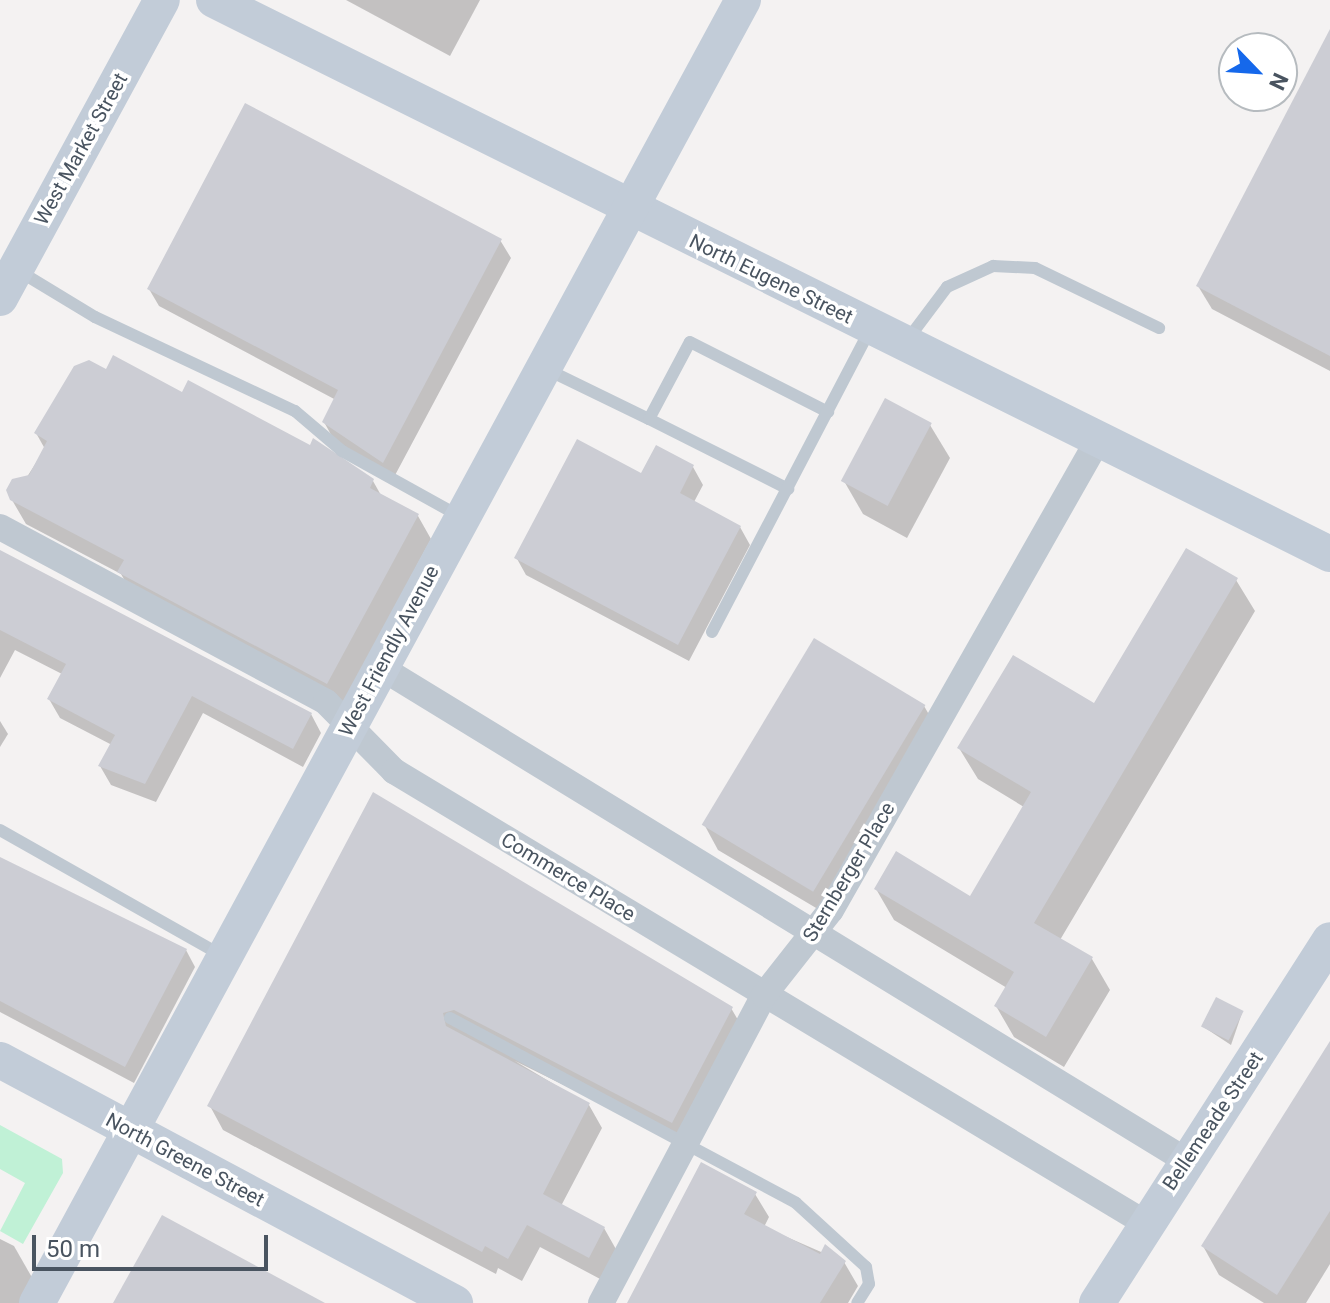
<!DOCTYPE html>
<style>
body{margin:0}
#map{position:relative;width:1330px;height:1303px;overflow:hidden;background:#f4f2f2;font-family:Roboto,sans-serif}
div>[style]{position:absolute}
.green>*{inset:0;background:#c0f1d6}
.shadow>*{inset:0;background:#0003}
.building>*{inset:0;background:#cccdd4;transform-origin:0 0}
.lane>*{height:12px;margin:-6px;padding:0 6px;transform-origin:6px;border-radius:6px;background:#bfc8d1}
.street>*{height:26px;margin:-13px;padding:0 13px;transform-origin:13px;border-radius:13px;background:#bfc8d1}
.secondary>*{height:36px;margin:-18px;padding:0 18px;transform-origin:18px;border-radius:18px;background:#c2ccd8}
span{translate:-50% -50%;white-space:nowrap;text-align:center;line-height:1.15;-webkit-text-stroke:7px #fff;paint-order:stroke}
.street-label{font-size:20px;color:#495460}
.north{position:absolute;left:1218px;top:32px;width:80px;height:80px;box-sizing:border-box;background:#fff;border:2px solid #b6bbbf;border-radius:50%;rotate:115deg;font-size:22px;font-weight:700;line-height:32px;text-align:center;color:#495460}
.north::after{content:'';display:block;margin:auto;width:28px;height:36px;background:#1568eb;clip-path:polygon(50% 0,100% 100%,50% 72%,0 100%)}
.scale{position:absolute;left:32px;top:1235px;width:236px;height:36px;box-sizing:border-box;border:4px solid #495460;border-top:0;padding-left:10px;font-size:24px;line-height:28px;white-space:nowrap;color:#495460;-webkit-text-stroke:6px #fff;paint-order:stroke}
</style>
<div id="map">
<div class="green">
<i style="clip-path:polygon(0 1125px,62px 1159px,63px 1173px,23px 1244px,0 1231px,25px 1183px,0 1169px)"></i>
</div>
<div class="shadow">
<i style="clip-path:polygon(346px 0,480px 0,450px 56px)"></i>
<i style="clip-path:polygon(1330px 34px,1330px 371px,1212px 309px,1198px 286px)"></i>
<i style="clip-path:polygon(500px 240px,511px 258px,393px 479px,334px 440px,324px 422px,336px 400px,159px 306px,149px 289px)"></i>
<i style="clip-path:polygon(107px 372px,183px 394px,373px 481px,382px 497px,418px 516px,431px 539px,341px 707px,133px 595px,121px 574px,26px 524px,12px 500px,45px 449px,36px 433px)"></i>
<i style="clip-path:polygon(930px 425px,950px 458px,907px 538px,863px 514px,844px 481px)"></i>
<i style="clip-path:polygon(693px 467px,703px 485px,694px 502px,740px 527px,750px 545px,689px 661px,526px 575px,516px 557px,642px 475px)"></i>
<i style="clip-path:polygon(0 552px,311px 714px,321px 733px,303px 767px,203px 713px,156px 802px,111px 785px,100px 766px,112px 745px,60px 718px,49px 699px,62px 674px,15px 650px,0 678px)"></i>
<i style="clip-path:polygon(1236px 580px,1255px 611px,1060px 940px,1092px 959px,1110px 990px,1064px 1067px,1014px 1037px,996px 1006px,1007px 988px,894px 920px,876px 889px,971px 899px,1024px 807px,978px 779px,959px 748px,1094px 706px)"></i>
<i style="clip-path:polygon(924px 706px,938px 730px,828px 915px,718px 850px,705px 826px)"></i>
<i style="clip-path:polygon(0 721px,8px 734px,0 747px)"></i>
<i style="clip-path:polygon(374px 795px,731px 1008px,745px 1032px,685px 1145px,515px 1061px,589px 1105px,602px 1128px,561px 1206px,604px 1228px,617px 1251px,602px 1280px,540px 1247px,522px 1281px,498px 1268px,496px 1274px,223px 1130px,210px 1106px)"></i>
<i style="clip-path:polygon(0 858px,186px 950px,195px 967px,134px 1083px,0 1012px)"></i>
<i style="clip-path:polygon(1242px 1013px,1231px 1045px,1202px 1026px)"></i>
<i style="clip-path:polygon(1330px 1044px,1330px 1264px,1306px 1303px,1264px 1303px,1219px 1275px,1203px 1246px)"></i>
<i style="clip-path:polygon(755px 1194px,769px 1217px,764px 1227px,844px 1262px,858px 1286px,848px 1303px,629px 1303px)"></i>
<i style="clip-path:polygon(0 1239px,14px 1246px,42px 1295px,38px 1303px,0 1303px)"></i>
</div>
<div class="building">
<i style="clip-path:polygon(1330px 29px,1330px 356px,1196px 286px)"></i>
<i style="clip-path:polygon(245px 103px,502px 239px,383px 463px,322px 422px,338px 390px,147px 289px)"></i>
<i style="clip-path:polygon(113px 355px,182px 392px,188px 380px,310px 445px,313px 438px,374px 479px,370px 488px,419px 514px,327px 684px,117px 572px,124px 560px,10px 500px,6px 490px,12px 479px,29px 475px,47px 441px,34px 433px,74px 366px,89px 360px,106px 369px)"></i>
<i style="left:885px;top:398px;width:53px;height:94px;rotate:28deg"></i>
<i style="clip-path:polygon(577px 439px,641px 473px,656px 445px,694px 465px,680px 493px,741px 526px,678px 645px,514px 558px)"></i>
<i style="clip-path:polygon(1186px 548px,1238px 578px,1034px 923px,1093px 957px,1046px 1037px,994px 1006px,1014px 972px,874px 889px,896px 851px,970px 896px,1031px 792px,957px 748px,1013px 655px,1094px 703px)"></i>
<i style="clip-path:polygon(0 550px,312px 713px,293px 749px,192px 696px,145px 784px,98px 766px,115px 735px,47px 699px,66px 664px,0 630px)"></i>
<i style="left:814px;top:638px;width:130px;height:218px;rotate:31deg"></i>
<i style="clip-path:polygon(373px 792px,733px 1007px,672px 1123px,454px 1010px,443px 1013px,446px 1026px,590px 1103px,543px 1194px,605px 1227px,589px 1258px,527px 1225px,508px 1259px,485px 1246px,482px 1252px,207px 1106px)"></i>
<i style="clip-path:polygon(0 857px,187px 949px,125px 1067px,0 1001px)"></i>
<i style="left:1216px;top:997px;width:31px;height:33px;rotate:27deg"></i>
<i style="clip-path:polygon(1330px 1041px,1330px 1211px,1277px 1295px,1201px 1246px)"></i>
<i style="clip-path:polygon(701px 1162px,757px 1192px,744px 1214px,820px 1254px,825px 1244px,846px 1261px,820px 1303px,627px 1303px)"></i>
<i style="clip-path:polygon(162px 1215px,325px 1303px,113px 1303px)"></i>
</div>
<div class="lane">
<i style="left:19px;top:271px;width:89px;rotate:31.2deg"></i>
<i style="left:95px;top:317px;width:221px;rotate:25.2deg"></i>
<i style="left:295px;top:411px;width:62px;rotate:40.4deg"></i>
<i style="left:342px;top:451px;width:136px;rotate:29deg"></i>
<i style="left:908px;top:339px;width:65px;rotate:-53.1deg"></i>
<i style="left:947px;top:287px;width:51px;rotate:-24.5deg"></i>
<i style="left:993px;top:266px;width:42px;rotate:2.7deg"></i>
<i style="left:1035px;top:268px;width:138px;rotate:25.8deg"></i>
<i style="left:546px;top:369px;width:114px;rotate:25.9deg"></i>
<i style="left:649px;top:419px;width:87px;rotate:-62deg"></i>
<i style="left:690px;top:342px;width:155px;rotate:26.9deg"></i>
<i style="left:649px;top:419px;width:156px;rotate:26.7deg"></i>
<i style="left:712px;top:632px;width:341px;rotate:-62.4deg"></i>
<i style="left:0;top:830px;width:256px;rotate:29.5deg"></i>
<i style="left:450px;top:1018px;width:392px;rotate:28.1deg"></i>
<i style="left:796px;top:1203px;width:95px;rotate:42.4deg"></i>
<i style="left:866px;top:1267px;width:17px;rotate:80deg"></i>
<i style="left:869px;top:1284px;width:22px;rotate:122deg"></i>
</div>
<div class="street">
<i style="left:0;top:527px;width:370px;rotate:28.2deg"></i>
<i style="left:326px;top:702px;width:97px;rotate:45.4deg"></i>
<i style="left:394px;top:771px;width:877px;rotate:31.04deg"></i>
<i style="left:380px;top:667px;width:944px;rotate:31.48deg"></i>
<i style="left:601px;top:1303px;width:348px;rotate:-62.1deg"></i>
<i style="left:764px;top:995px;width:108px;rotate:-51.8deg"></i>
<i style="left:831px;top:910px;width:541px;rotate:-60.4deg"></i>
</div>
<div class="secondary">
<i style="left:214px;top:0;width:1246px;rotate:26.4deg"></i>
<i style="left:0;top:298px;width:339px;rotate:-61.5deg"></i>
<i style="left:0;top:1060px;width:516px;rotate:28.11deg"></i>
<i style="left:37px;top:1303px;width:1482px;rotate:-61.55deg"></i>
<i style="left:1097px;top:1303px;width:431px;rotate:-57.3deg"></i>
</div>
<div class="street-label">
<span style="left:81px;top:149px;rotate:-61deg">West Market Street</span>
<span style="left:771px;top:279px;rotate:26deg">North Eugene Street</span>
<span style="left:389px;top:651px;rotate:-62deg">West Friendly Avenue</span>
<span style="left:849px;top:872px;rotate:-59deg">Sternberger Place</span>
<span style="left:568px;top:877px;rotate:31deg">Commerce Place</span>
<span style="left:1213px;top:1121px;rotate:-56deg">Bellemeade Street</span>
<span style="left:185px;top:1160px;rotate:28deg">North Greene Street</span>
</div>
<div class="north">N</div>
<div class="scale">50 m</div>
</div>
